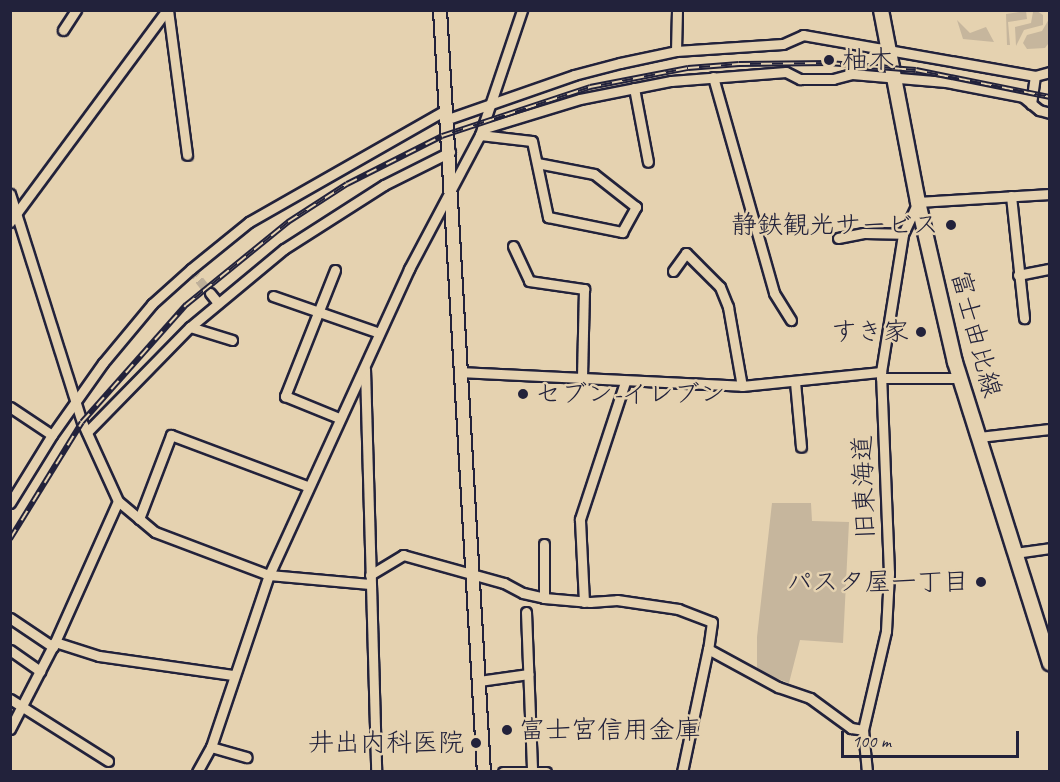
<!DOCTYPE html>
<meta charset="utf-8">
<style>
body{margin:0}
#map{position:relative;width:1060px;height:782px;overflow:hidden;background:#e5d2b0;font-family:Caveat,"Klee One",sans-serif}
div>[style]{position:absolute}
.green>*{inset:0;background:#c6b69d}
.minor-tunnel>*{height:9px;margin-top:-4.5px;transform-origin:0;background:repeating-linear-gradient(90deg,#beaf99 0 9px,transparent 0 13.5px)}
.roads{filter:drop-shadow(2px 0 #22223b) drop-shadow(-2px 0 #22223b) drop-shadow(0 2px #22223b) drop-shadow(0 -2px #22223b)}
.minor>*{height:9px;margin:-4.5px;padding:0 4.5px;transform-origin:4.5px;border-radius:4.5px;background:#e5d2b0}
.tertiary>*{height:12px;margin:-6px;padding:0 6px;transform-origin:6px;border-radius:6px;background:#e5d2b0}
.secondary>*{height:14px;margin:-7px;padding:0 7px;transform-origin:7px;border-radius:7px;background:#e5d2b0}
.rail>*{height:6px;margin-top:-3px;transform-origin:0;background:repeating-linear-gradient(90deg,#e5d2b0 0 11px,#22223b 0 22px);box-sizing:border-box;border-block:2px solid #22223b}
.dots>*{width:16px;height:16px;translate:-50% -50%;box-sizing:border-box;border:3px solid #e5d2b0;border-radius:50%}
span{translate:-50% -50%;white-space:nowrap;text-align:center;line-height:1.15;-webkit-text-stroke:5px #e5d2b0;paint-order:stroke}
.poi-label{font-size:26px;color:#22223b}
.left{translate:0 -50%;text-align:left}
.right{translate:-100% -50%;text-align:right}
.street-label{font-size:26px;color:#22223b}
.frame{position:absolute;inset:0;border:12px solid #22223b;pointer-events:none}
.scale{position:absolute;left:841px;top:731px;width:178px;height:27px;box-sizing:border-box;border:3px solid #22223b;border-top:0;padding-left:8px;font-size:18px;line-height:21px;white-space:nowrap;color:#22223b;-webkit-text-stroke:4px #e5d2b0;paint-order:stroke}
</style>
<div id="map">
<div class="green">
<i style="clip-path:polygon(1026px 11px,1027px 19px,1008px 22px,1010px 45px,1007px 45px,1006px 14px)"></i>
<i style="clip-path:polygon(1037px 11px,1043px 15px,1043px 25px,1024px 30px,1016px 46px,1015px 27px,1031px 23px,1033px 12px)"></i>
<i style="clip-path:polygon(1049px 19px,1048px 44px,1045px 48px,1027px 49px,1023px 43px,1027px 35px,1042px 31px)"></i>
<i style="clip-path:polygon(957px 20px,970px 33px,986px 27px,994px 42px,963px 39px)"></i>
<i style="clip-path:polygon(772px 503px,811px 503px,812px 521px,849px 522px,843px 643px,800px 640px,789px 683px,757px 671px,757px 637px)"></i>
</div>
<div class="minor-tunnel">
<i style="left:191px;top:269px;width:31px;rotate:52deg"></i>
</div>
<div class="roads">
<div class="minor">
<i style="left:168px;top:10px;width:146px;rotate:82.5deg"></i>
<i style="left:63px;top:30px;width:24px;rotate:-57deg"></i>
<i style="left:676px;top:51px;width:41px;rotate:-88.6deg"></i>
<i style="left:713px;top:77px;width:224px;rotate:74.2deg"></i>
<i style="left:774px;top:293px;width:32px;rotate:58deg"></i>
<i style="left:634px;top:88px;width:75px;rotate:79.3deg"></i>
<i style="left:1031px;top:104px;width:28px;rotate:-82deg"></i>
<i style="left:448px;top:119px;width:133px;rotate:-19.2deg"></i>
<i style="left:574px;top:75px;width:48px;rotate:-14.6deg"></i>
<i style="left:620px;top:63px;width:57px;rotate:-12.1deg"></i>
<i style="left:676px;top:51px;width:107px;rotate:-3.7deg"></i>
<i style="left:783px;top:44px;width:22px;rotate:-24deg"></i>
<i style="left:803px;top:35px;width:236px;rotate:10deg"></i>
<i style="left:1035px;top:76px;width:16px;rotate:-15deg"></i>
<i style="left:482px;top:129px;width:102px;rotate:-17deg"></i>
<i style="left:580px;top:99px;width:93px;rotate:-11.2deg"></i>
<i style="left:671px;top:81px;width:115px;rotate:-4.5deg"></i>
<i style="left:786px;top:72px;width:16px;rotate:27deg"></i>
<i style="left:800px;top:79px;width:33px"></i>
<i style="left:833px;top:79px;width:20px;rotate:-15deg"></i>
<i style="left:852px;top:74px;width:94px;rotate:4.9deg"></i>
<i style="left:946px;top:82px;width:78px;rotate:11deg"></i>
<i style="left:1023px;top:97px;width:21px;rotate:39deg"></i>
<i style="left:1039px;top:110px;width:11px;rotate:15deg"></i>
<i style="left:480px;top:135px;width:52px;rotate:6.6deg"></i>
<i style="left:532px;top:141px;width:78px;rotate:78.1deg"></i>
<i style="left:548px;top:217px;width:76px;rotate:11.5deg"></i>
<i style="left:622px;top:232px;width:29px;rotate:-61deg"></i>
<i style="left:636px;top:207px;width:53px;rotate:-141.8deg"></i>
<i style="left:594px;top:174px;width:58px;rotate:-169.1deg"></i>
<i style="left:10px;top:194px;width:239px;rotate:72.5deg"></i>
<i style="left:82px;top:422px;width:87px;rotate:65.5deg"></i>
<i style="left:118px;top:501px;width:48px;rotate:40deg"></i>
<i style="left:155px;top:532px;width:122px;rotate:20.7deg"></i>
<i style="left:269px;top:575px;width:101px;rotate:5.1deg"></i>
<i style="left:1011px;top:196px;width:123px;rotate:83.9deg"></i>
<i style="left:10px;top:222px;width:264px;rotate:-53.5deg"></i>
<i style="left:838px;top:238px;width:26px;rotate:-11deg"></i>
<i style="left:864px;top:233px;width:39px;rotate:1deg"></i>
<i style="left:513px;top:246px;width:38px;rotate:65deg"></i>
<i style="left:529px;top:281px;width:56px;rotate:8.3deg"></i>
<i style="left:584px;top:289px;width:88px;rotate:91.3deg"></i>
<i style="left:335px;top:270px;width:136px;rotate:111.6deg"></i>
<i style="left:285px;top:396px;width:58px;rotate:22.2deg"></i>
<i style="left:673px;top:271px;width:22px;rotate:-54deg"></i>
<i style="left:686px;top:253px;width:48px;rotate:45deg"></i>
<i style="left:720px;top:287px;width:22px;rotate:68deg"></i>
<i style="left:728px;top:307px;width:80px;rotate:80deg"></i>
<i style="left:1018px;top:275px;width:33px;rotate:-11deg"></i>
<i style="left:210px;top:293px;width:13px;rotate:51deg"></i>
<i style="left:273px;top:296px;width:112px;rotate:19.2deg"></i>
<i style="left:190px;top:327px;width:44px;rotate:17.2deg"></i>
<i style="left:365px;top:369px;width:403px;rotate:88.4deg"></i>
<i style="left:459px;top:372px;width:283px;rotate:2.8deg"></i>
<i style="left:742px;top:386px;width:140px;rotate:-5.8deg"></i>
<i style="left:881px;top:378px;width:79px"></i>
<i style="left:795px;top:382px;width:65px;rotate:84.7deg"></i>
<i style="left:10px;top:407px;width:50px;rotate:33.7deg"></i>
<i style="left:87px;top:432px;width:147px;rotate:-45.6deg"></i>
<i style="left:190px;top:327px;width:122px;rotate:-39.7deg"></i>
<i style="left:284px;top:249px;width:119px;rotate:-32.6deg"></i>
<i style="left:384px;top:185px;width:74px;rotate:-26.6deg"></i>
<i style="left:979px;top:437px;width:71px;rotate:-6.4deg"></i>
<i style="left:10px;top:503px;width:80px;rotate:-58.3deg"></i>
<i style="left:52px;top:435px;width:88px;rotate:-54.7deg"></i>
<i style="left:103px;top:363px;width:77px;rotate:-50.3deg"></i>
<i style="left:152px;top:304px;width:52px;rotate:-41.9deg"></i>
<i style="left:191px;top:269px;width:75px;rotate:-39deg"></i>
<i style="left:249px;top:222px;width:228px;rotate:-29.7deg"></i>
<i style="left:139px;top:519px;width:90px;rotate:-69.1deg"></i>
<i style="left:171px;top:435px;width:147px;rotate:20.6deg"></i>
<i style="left:544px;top:544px;width:54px;rotate:90deg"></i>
<i style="left:1015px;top:553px;width:35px;rotate:-8deg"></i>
<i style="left:370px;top:575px;width:39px;rotate:-31deg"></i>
<i style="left:403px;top:555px;width:105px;rotate:15.5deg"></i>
<i style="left:504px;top:583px;width:21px;rotate:28deg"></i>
<i style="left:523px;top:593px;width:22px;rotate:13deg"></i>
<i style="left:544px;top:598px;width:46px;rotate:5deg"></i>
<i style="left:590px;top:602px;width:27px;rotate:-4deg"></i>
<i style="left:617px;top:600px;width:62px;rotate:8.4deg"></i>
<i style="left:678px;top:609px;width:36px;rotate:21deg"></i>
<i style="left:712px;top:622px;width:27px;rotate:98deg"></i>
<i style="left:708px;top:649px;width:80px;rotate:28.5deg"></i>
<i style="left:778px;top:687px;width:34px;rotate:19deg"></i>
<i style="left:810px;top:698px;width:51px;rotate:36.2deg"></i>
<i style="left:851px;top:728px;width:12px;rotate:9deg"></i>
<i style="left:584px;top:602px;width:83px;rotate:-92.8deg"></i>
<i style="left:580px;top:519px;width:144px;rotate:-71.8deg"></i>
<i style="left:526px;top:612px;width:157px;rotate:87.8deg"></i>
<i style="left:10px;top:618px;width:52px;rotate:34deg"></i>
<i style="left:55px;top:642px;width:46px;rotate:17.7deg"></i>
<i style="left:99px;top:656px;width:135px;rotate:8.1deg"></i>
<i style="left:10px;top:650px;width:37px;rotate:35deg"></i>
<i style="left:479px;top:681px;width:50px;rotate:-8deg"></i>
<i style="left:10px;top:699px;width:116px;rotate:32.3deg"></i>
<i style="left:10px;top:729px;width:98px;rotate:-62.7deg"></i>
<i style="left:55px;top:642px;width:154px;rotate:-65.9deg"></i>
<i style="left:211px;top:747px;width:37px;rotate:16deg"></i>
<i style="left:197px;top:772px;width:29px;rotate:-61deg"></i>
<i style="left:211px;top:747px;width:182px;rotate:-71.4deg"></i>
<i style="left:269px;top:575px;width:337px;rotate:-65.4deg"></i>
<i style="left:409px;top:269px;width:152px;rotate:-62.1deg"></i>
<i style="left:480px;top:135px;width:132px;rotate:-71.4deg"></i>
<i style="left:503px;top:772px;width:43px"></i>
<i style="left:682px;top:772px;width:126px;rotate:-78.1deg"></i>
<i style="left:867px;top:772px;width:42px;rotate:-95.4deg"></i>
<i style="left:863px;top:730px;width:102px;rotate:-76.9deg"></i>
<i style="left:886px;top:631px;width:58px;rotate:-87deg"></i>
<i style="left:889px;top:573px;width:201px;rotate:-92.3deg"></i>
<i style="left:881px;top:372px;width:140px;rotate:-80.9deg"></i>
<i style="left:903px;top:234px;width:35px;rotate:-65deg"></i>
<i style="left:918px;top:202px;width:132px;rotate:-3.5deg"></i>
</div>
<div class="tertiary">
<i style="left:440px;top:10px;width:763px;rotate:86.7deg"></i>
</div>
<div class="secondary">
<i style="left:881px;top:10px;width:196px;rotate:79.1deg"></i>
<i style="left:918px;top:202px;width:164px;rotate:77deg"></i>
<i style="left:955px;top:362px;width:316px;rotate:72.5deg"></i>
</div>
</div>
<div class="rail">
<i style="left:10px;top:539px;width:137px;rotate:-58.4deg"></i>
<i style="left:82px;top:422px;width:157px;rotate:-48.4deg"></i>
<i style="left:186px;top:305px;width:132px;rotate:-39.1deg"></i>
<i style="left:288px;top:222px;width:70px;rotate:-32.8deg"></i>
<i style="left:347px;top:184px;width:106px;rotate:-26.8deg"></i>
<i style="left:442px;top:136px;width:156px;rotate:-18.3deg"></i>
<i style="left:590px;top:87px;width:100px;rotate:-11deg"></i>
<i style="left:688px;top:68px;width:51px;rotate:-4.5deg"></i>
<i style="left:739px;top:64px;width:90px;rotate:-0.6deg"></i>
<i style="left:829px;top:63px;width:87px;rotate:4.6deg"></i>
<i style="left:916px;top:70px;width:137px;rotate:11.4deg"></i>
</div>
<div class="dots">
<i style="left:829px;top:60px;background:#22223b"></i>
<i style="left:951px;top:225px;background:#22223b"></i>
<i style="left:921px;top:332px;background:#22223b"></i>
<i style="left:523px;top:394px;background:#22223b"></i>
<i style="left:981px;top:582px;background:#22223b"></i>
<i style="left:507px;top:730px;background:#22223b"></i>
<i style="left:476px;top:743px;background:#22223b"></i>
</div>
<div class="poi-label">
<span class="left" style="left:842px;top:60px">柚木</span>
<span class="right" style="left:939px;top:225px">静鉄観光サービス</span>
<span class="right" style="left:909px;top:332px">すき家</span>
<span class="left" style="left:535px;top:394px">セブン-イレブン</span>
<span class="right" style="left:969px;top:582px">パスタ屋一丁目</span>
<span class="left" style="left:519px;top:730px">富士宮信用金庫</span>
<span class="right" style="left:464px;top:743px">井出内科医院</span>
</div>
<div class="street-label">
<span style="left:976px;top:334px;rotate:75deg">富士由比線</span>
<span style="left:864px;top:487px;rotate:-92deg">旧東海道</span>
</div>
<div class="frame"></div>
<div class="scale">100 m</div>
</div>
